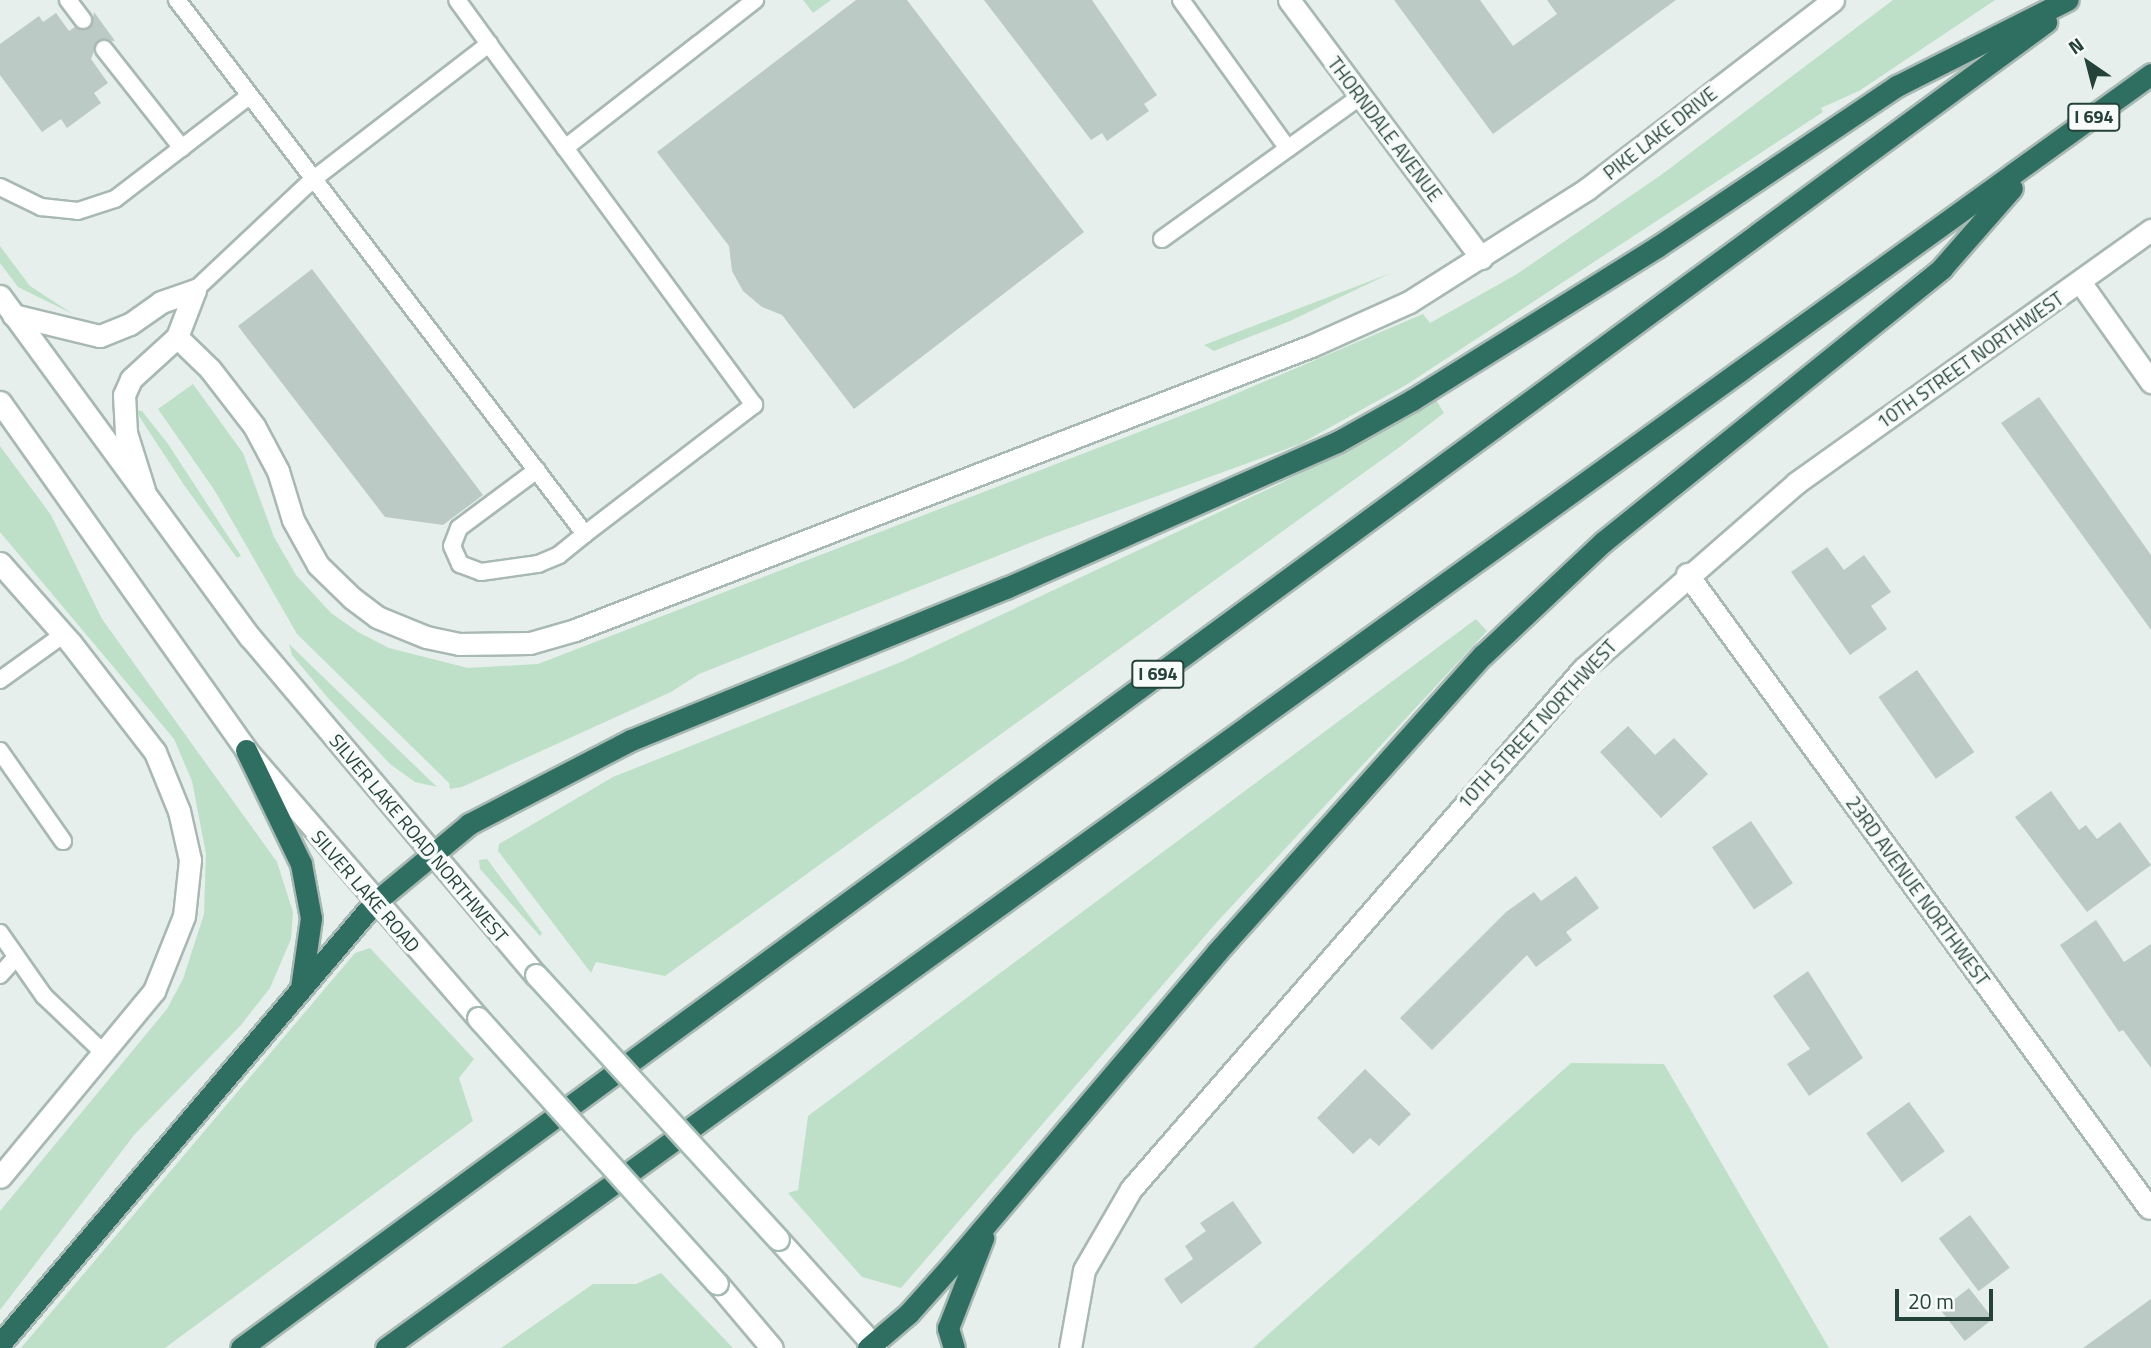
<!DOCTYPE html>
<style>
body{margin:0}
#map{position:relative;width:2151px;height:1348px;overflow:hidden;background:#e6efeb;font-family:"Titillium Web",sans-serif}
div>[style]{position:absolute}
.green>*{inset:0;background:#bfe0c8}
.building>*{inset:0;background:#bbcac4;transform-origin:0 0}
.roads{filter:drop-shadow(2px 0 #a8b8b2) drop-shadow(-2px 0 #a8b8b2) drop-shadow(0 2px #a8b8b2) drop-shadow(0 -2px #a8b8b2)}
.lane>*{height:16px;margin:-8px;padding:0 8px;transform-origin:8px;border-radius:8px;background:#fff}
.street>*{height:21px;margin:-10.5px;padding:0 10.5px;transform-origin:10.5px;border-radius:10.5px;background:#fff}
.secondary>*{height:21px;margin:-10.5px;padding:0 10.5px;transform-origin:10.5px;border-radius:10.5px;background:#fff}
.highway>*{height:21px;margin:-10.5px;padding:0 10.5px;transform-origin:10.5px;border-radius:10.5px;background:#2f6f62}
.bridges{filter:drop-shadow(2px 0 #a4bbb3) drop-shadow(-2px 0 #a4bbb3) drop-shadow(0 2px #a4bbb3) drop-shadow(0 -2px #a4bbb3)}
.secondary-bridge>*{height:21px;margin:-10.5px;padding:0 10.5px;transform-origin:10.5px;border-radius:10.5px;background:#fff}
span{translate:-50% -50%;white-space:nowrap;text-align:center;line-height:1.15;-webkit-text-stroke:7px #f7fbf9;paint-order:stroke}
.shield-label span{padding:2px 5px;background:#f7fbf9;border:2px solid;border-radius:5px;-webkit-text-stroke-width:0}
.shield-label{font-size:18px;color:#24423a;font-weight:700}
.street-label{font-size:19px;color:#24423a}
.north{position:absolute;left:2053px;top:28px;width:70px;height:70px;-webkit-text-stroke:5px #f7fbf9;paint-order:stroke;rotate:325deg;font-size:19px;font-weight:700;line-height:28px;text-align:center;color:#24423a}
.north::after{content:'';display:block;margin:auto;width:24px;height:32px;background:#24423a;clip-path:polygon(50% 0,100% 100%,50% 72%,0 100%)}
.scale{position:absolute;left:1895px;top:1289px;width:98px;height:32px;box-sizing:border-box;border:4px solid #24423a;border-top:0;padding-left:9px;font-size:21px;line-height:24px;white-space:nowrap;color:#24423a;-webkit-text-stroke:5px #f7fbf9;paint-order:stroke}
</style>
<div id="map">
<div class="green">
<i style="clip-path:polygon(803px 0,831px 0,813px 13px)"></i>
<i style="clip-path:polygon(1893px 0,1995px 0,1859px 91px,1821px 108px,1823px 112px,1406px 385px,1300px 444px,1045px 537px,699px 674px,671px 692px,462px 787px,450px 789px,449px 783px,297px 634px,215px 491px,158px 409px,193px 384px,243px 453px,274px 537px,296px 575px,331px 613px,358px 632px,389px 648px,468px 668px,538px 664px,1214px 403px,1423px 314px,1430px 323px,1517px 274px,1661px 175px)"></i>
<i style="clip-path:polygon(0 246px,30px 286px,73px 314px,18px 287px,0 263px)"></i>
<i style="clip-path:polygon(1391px 273px,1290px 321px,1214px 351px,1204px 345px)"></i>
<i style="clip-path:polygon(1436px 400px,1444px 413px,1401px 446px,665px 976px,596px 962px,591px 973px,498px 851px,499px 844px,613px 777px,901px 662px,1281px 483px)"></i>
<i style="clip-path:polygon(135px 410px,142px 411px,168px 444px,241px 556px,237px 558px,184px 485px)"></i>
<i style="clip-path:polygon(0 446px,51px 515px,102px 619px,277px 862px,293px 912px,291px 939px,270px 988px,241px 1025px,135px 1134px,0 1310px,0 1211px,167px 1009px,183px 979px,204px 914px,206px 854px,192px 781px,174px 739px,0 532px)"></i>
<i style="clip-path:polygon(1476px 619px,1487px 631px,1217px 922px,901px 1288px,862px 1277px,788px 1193px,798px 1190px,808px 1116px)"></i>
<i style="clip-path:polygon(289px 644px,437px 787px,415px 782px,390px 764px,328px 698px,292px 655px)"></i>
<i style="clip-path:polygon(487px 859px,542px 933px,540px 936px,480px 869px,479px 860px)"></i>
<i style="clip-path:polygon(370px 948px,474px 1059px,459px 1078px,473px 1121px,165px 1348px,21px 1348px,355px 953px)"></i>
<i style="clip-path:polygon(1571px 1063px,1664px 1064px,1829px 1348px,1253px 1348px)"></i>
<i style="clip-path:polygon(661px 1273px,733px 1348px,501px 1348px,593px 1284px,636px 1284px)"></i>
</div>
<div class="building">
<i style="clip-path:polygon(856px 0,907px 0,1084px 232px,854px 409px,782px 315px,762px 307px,743px 291px,732px 271px,729px 246px,657px 152px)"></i>
<i style="clip-path:polygon(984px 0,1092px 0,1157px 95px,1144px 104px,1149px 111px,1107px 141px,1102px 133px,1091px 140px)"></i>
<i style="clip-path:polygon(1394px 0,1480px 0,1513px 46px,1557px 14px,1547px 0,1676px 0,1493px 134px)"></i>
<i style="clip-path:polygon(94px 12px,115px 41px,98px 40px,91px 59px,108px 83px,94px 93px,101px 103px,67px 128px,61px 119px,42px 132px,0 75px,0 44px,39px 16px,43px 22px,56px 13px,69px 31px,75px 27px,85px 30px,92px 25px)"></i>
<i style="clip-path:polygon(312px 269px,483px 495px,443px 525px,385px 517px,238px 326px)"></i>
<i style="clip-path:polygon(2039px 397px,2151px 555px,2151px 630px,2001px 423px)"></i>
<i style="clip-path:polygon(1827px 547px,1844px 570px,1864px 555px,1891px 592px,1871px 606px,1887px 629px,1850px 655px,1791px 572px)"></i>
<i style="left:1917px;top:670px;width:100px;height:47px;rotate:55deg"></i>
<i style="clip-path:polygon(1628px 726px,1655px 755px,1674px 738px,1708px 774px,1661px 818px,1600px 752px)"></i>
<i style="clip-path:polygon(2051px 791px,2079px 830px,2086px 825px,2097px 839px,2120px 822px,2151px 865px,2087px 912px,2015px 817px)"></i>
<i style="left:1751px;top:821px;width:75px;height:47px;rotate:56deg"></i>
<i style="clip-path:polygon(1576px 876px,1599px 908px,1566px 932px,1572px 940px,1536px 967px,1527px 955px,1432px 1050px,1400px 1018px,1506px 912px,1534px 892px,1541px 901px)"></i>
<i style="clip-path:polygon(2096px 920px,2124px 962px,2151px 944px,2151px 1068px,2123px 1030px,2119px 1032px,2060px 945px)"></i>
<i style="clip-path:polygon(1808px 971px,1863px 1058px,1809px 1096px,1787px 1064px,1810px 1049px,1773px 996px)"></i>
<i style="clip-path:polygon(1365px 1069px,1411px 1114px,1379px 1146px,1370px 1138px,1353px 1154px,1317px 1118px)"></i>
<i style="left:1909px;top:1102px;width:61px;height:53px;rotate:54deg"></i>
<i style="clip-path:polygon(1233px 1201px,1262px 1243px,1181px 1304px,1164px 1279px,1193px 1259px,1185px 1246px,1206px 1231px,1200px 1223px)"></i>
<i style="left:1970px;top:1215px;width:66px;height:39px;rotate:53deg"></i>
<i style="left:1969px;top:1288px;width:39px;height:36px;rotate:52deg"></i>
<i style="clip-path:polygon(2151px 1299px,2151px 1348px,2083px 1348px)"></i>
</div>
<div class="roads">
<div class="lane">
<i style="left:68px;top:0;width:25px;rotate:53deg"></i>
<i style="left:177px;top:0;width:672px;rotate:52.62deg"></i>
<i style="left:585px;top:534px;width:213px;rotate:-37.4deg"></i>
<i style="left:754px;top:405px;width:448px;rotate:-126.3deg"></i>
<i style="left:1181px;top:0;width:183px;rotate:54.3deg"></i>
<i style="left:104px;top:49px;width:126px;rotate:51.8deg"></i>
<i style="left:565px;top:148px;width:241px;rotate:-37.9deg"></i>
<i style="left:0;top:187px;width:46px;rotate:26deg"></i>
<i style="left:41px;top:207px;width:37px;rotate:6deg"></i>
<i style="left:78px;top:211px;width:39px;rotate:-18deg"></i>
<i style="left:115px;top:199px;width:168px;rotate:-37.5deg"></i>
<i style="left:1162px;top:239px;width:245px;rotate:-35.7deg"></i>
<i style="left:195px;top:290px;width:159px;rotate:-43.2deg"></i>
<i style="left:311px;top:181px;width:225px;rotate:-37.6deg"></i>
<i style="left:489px;top:44px;width:54px;rotate:-126deg"></i>
<i style="left:537px;top:470px;width:97px;rotate:143.4deg"></i>
<i style="left:459px;top:528px;width:19px;rotate:111deg"></i>
<i style="left:452px;top:546px;width:20px;rotate:66deg"></i>
<i style="left:460px;top:564px;width:22px;rotate:21deg"></i>
<i style="left:481px;top:572px;width:58px;rotate:-8deg"></i>
<i style="left:538px;top:564px;width:23px;rotate:-23deg"></i>
<i style="left:559px;top:555px;width:33px;rotate:-39deg"></i>
<i style="left:0;top:680px;width:79px;rotate:-35.7deg"></i>
<i style="left:0;top:751px;width:110px;rotate:55deg"></i>
<i style="left:0;top:933px;width:77px;rotate:55.1deg"></i>
<i style="left:44px;top:996px;width:84px;rotate:43.6deg"></i>
<i style="left:0;top:975px;width:24px;rotate:-48deg"></i>
</div>
<div class="street">
<i style="left:1289px;top:0;width:322px;rotate:53.3deg"></i>
<i style="left:2080px;top:282px;width:123px;rotate:54.6deg"></i>
<i style="left:13px;top:315px;width:89px;rotate:13.6deg"></i>
<i style="left:100px;top:336px;width:32px;rotate:-22deg"></i>
<i style="left:130px;top:324px;width:38px;rotate:-35deg"></i>
<i style="left:161px;top:302px;width:36px;rotate:-19deg"></i>
<i style="left:177px;top:337px;width:46px;rotate:44.1deg"></i>
<i style="left:210px;top:369px;width:72px;rotate:52.3deg"></i>
<i style="left:254px;top:426px;width:51px;rotate:61.9deg"></i>
<i style="left:278px;top:471px;width:51px;rotate:73deg"></i>
<i style="left:293px;top:520px;width:51px;rotate:60.9deg"></i>
<i style="left:318px;top:565px;width:47px;rotate:44.1deg"></i>
<i style="left:352px;top:598px;width:31px;rotate:37deg"></i>
<i style="left:377px;top:617px;width:53px;rotate:22.2deg"></i>
<i style="left:426px;top:637px;width:34px;rotate:12deg"></i>
<i style="left:459px;top:644px;width:71px;rotate:-0.8deg"></i>
<i style="left:530px;top:643px;width:47px;rotate:-16.1deg"></i>
<i style="left:575px;top:630px;width:789px;rotate:-21.1deg"></i>
<i style="left:1311px;top:346px;width:107px;rotate:-24.2deg"></i>
<i style="left:1409px;top:302px;width:211px;rotate:-32.4deg"></i>
<i style="left:1587px;top:189px;width:310px;rotate:-37.5deg"></i>
<i style="left:144px;top:490px;width:60px;rotate:-107.5deg"></i>
<i style="left:126px;top:433px;width:38px;rotate:-93deg"></i>
<i style="left:124px;top:395px;width:17px;rotate:-66deg"></i>
<i style="left:131px;top:379px;width:62px;rotate:-42.4deg"></i>
<i style="left:177px;top:337px;width:50px;rotate:-69deg"></i>
<i style="left:0;top:563px;width:106px;rotate:48.5deg"></i>
<i style="left:70px;top:642px;width:139px;rotate:52.3deg"></i>
<i style="left:155px;top:752px;width:64px;rotate:67.9deg"></i>
<i style="left:179px;top:811px;width:50px;rotate:77.3deg"></i>
<i style="left:190px;top:860px;width:56px;rotate:96.1deg"></i>
<i style="left:184px;top:916px;width:81px;rotate:111.8deg"></i>
<i style="left:154px;top:991px;width:241px;rotate:129.6deg"></i>
<i style="left:1687px;top:574px;width:784px;rotate:53.92deg"></i>
<i style="left:1070px;top:1348px;width:79px;rotate:-79.8deg"></i>
<i style="left:1084px;top:1270px;width:94px;rotate:-59.9deg"></i>
<i style="left:1131px;top:1189px;width:689px;rotate:-49deg"></i>
<i style="left:1583px;top:669px;width:283px;rotate:-41.1deg"></i>
<i style="left:1796px;top:483px;width:436px;rotate:-35.5deg"></i>
</div>
<div class="secondary">
<i style="left:0;top:296px;width:423px;rotate:53.8deg"></i>
<i style="left:250px;top:637px;width:443px;rotate:49.8deg"></i>
<i style="left:0;top:402px;width:426px;rotate:54.7deg"></i>
<i style="left:246px;top:750px;width:354px;rotate:49.1deg"></i>
<i style="left:778px;top:1239px;width:147px;rotate:48deg"></i>
<i style="left:717px;top:1283px;width:85px;rotate:49.8deg"></i>
</div>
<div class="highway">
<i style="left:246px;top:750px;width:127px;rotate:64.2deg"></i>
<i style="left:301px;top:864px;width:55px;rotate:79.5deg"></i>
<i style="left:311px;top:918px;width:71px;rotate:98.1deg"></i>
<i style="left:0;top:1344px;width:578px;rotate:-49.7deg"></i>
<i style="left:374px;top:903px;width:124px;rotate:-39.7deg"></i>
<i style="left:469px;top:824px;width:182px;rotate:-27.4deg"></i>
<i style="left:631px;top:740px;width:405px;rotate:-22.1deg"></i>
<i style="left:1006px;top:588px;width:362px;rotate:-23.8deg"></i>
<i style="left:1337px;top:442px;width:86px;rotate:-29.2deg"></i>
<i style="left:1412px;top:400px;width:289px;rotate:-32deg"></i>
<i style="left:1657px;top:247px;width:289px;rotate:-33.9deg"></i>
<i style="left:1897px;top:86px;width:191px;rotate:-26.8deg"></i>
<i style="left:241px;top:1348px;width:2240px;rotate:-36.3deg"></i>
<i style="left:386px;top:1348px;width:2177px;rotate:-35.82deg"></i>
<i style="left:868px;top:1348px;width:54px;rotate:-40.5deg"></i>
<i style="left:909px;top:1313px;width:62px;rotate:-48.3deg"></i>
<i style="left:950px;top:1267px;width:413px;rotate:-49.7deg"></i>
<i style="left:1217px;top:952px;width:399px;rotate:-48.2deg"></i>
<i style="left:1483px;top:655px;width:165px;rotate:-43.3deg"></i>
<i style="left:1603px;top:542px;width:436px;rotate:-38.9deg"></i>
<i style="left:1942px;top:268px;width:106px;rotate:-48.8deg"></i>
<i style="left:954px;top:1348px;width:21px;rotate:-107deg"></i>
<i style="left:948px;top:1328px;width:97px;rotate:-68.7deg"></i>
</div>
</div>
<div class="bridges">
<div class="secondary-bridge">
<i style="left:536px;top:975px;width:358px;rotate:47.5deg"></i>
<i style="left:478px;top:1018px;width:357px;rotate:48deg"></i>
</div>
</div>
<div class="shield-label">
<span style="left:2094px;top:117px">I 694</span>
<span style="left:1158px;top:674px">I 694</span>
</div>
<div class="street-label">
<span style="left:1385px;top:129px;rotate:53deg">THORNDALE AVENUE</span>
<span style="left:1660px;top:133px;rotate:-38deg">PIKE LAKE DRIVE</span>
<span style="left:1970px;top:360px;rotate:-35deg">10TH STREET NORTHWEST</span>
<span style="left:1537px;top:724px;rotate:-47deg">10TH STREET NORTHWEST</span>
<span style="left:419px;top:838px;rotate:50deg">SILVER LAKE ROAD NORTHWEST</span>
<span style="left:366px;top:891px;rotate:49deg">SILVER LAKE ROAD</span>
<span style="left:1918px;top:891px;rotate:54deg">23RD AVENUE NORTHWEST</span>
</div>
<div class="north">N</div>
<div class="scale">20 m</div>
</div>
